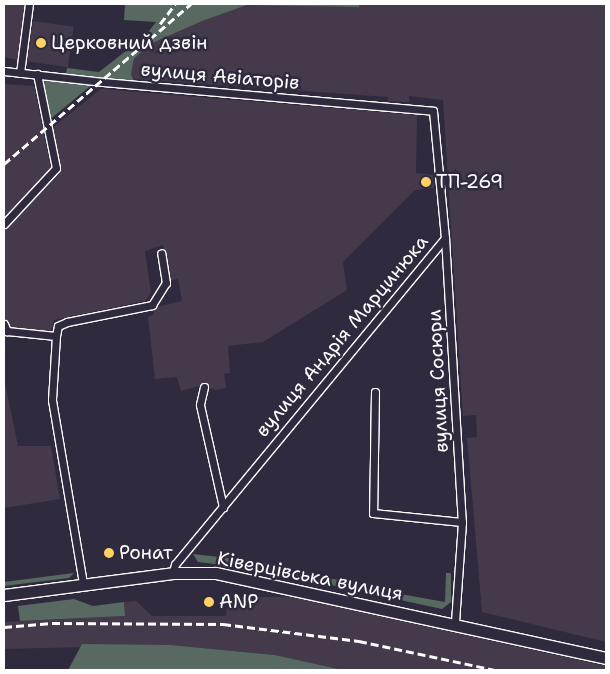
<!DOCTYPE html>
<meta charset="utf-8">
<style>
body{margin:0}
#map{position:relative;width:610px;height:674px;overflow:hidden;background:#2f2a3d;font-family:"Shantell Sans",sans-serif}
div>[style]{position:absolute}
.built>*{inset:0;background:#443a4b;transform-origin:0 0}
.green>*{inset:0;background:#576961}
.roads{filter:drop-shadow(1px 0 #fff) drop-shadow(-1px 0 #fff) drop-shadow(0 1px #fff) drop-shadow(0 -1px #fff)}
.minor>*{height:7px;margin:-3.5px;padding:0 3.5px;transform-origin:3.5px;border-radius:3.5px;background:#2f2a3d}
.primary>*{height:11px;margin:-5.5px;padding:0 5.5px;transform-origin:5.5px;border-radius:5.5px;background:#2f2a3d}
.rail>*{height:2.5px;margin-top:-1.25px;transform-origin:0;background:repeating-linear-gradient(90deg,#fff 0 8px,transparent 0 12px)}
.dots>*{width:14px;height:14px;translate:-50% -50%;box-sizing:border-box;border:2px solid #2f2a3d;border-radius:50%}
span{translate:-50% -50%;white-space:nowrap;text-align:center;line-height:1.15;-webkit-text-stroke:5px #2f2a3d;paint-order:stroke}
.poi-label{font-size:19px;color:#fff}
.left{translate:0 -50%;text-align:left}
.street-label{font-size:19px;color:#fff}
.frame{position:absolute;inset:0;border:5px solid #fff;pointer-events:none}
</style>
<div id="map">
<div class="built">
<i style="clip-path:polygon(4px 4px,26px 4px,18px 60px,4px 57px)"></i>
<i style="clip-path:polygon(360px 4px,606px 4px,606px 642px,482px 612px,467px 438px,477px 437px,476px 415px,463px 416px,443px 100px,409px 96px,409px 102px,388px 101px,388px 97px,134px 79px,131px 74px,134px 59px,148px 45px,201px 21px,247px 5px,358px 7px)"></i>
<i style="left:33px;top:21px;width:41px;height:41px;rotate:8deg"></i>
<i style="clip-path:polygon(4px 84px,34px 86px,51px 169px,4px 221px)"></i>
<i style="clip-path:polygon(101px 89px,417px 115px,416px 173px,433px 175px,434px 188px,415px 190px,343px 262px,347px 290px,263px 342px,228px 346px,230px 373px,224px 374px,226px 388px,216px 390px,200px 386px,181px 391px,177px 377px,155px 379px,148px 317px,154px 314px,153px 308px,182px 301px,178px 279px,168px 281px,163px 245px,145px 251px,151px 293px,145px 301px,54px 320px,51px 331px,11px 329px,4px 316px,4px 228px,59px 171px,50px 138px,52px 128px)"></i>
<i style="clip-path:polygon(4px 378px,18px 446px,51px 446px,60px 499px,4px 508px)"></i>
<i style="clip-path:polygon(228px 597px,292px 597px,606px 666px,606px 670px,343px 670px,275px 655px,171px 645px,4px 649px,4px 622px,125px 616px,124px 602px,136px 601px,152px 616px,226px 616px)"></i>
</div>
<div class="green">
<i style="clip-path:polygon(125px 4px,360px 4px,359px 7px,247px 5px,202px 21px,148px 45px,134px 59px,131px 74px,134px 81px,66px 75px,67px 68px,99px 72px,145px 36px,156px 22px,124px 20px)"></i>
<i style="clip-path:polygon(49px 79px,94px 83px,48px 121px,44px 82px)"></i>
<i style="clip-path:polygon(193px 554px,257px 561px,384px 591px,445px 602px,446px 573px,451px 573px,451px 602px,442px 609px,257px 569px,198px 562px)"></i>
<i style="clip-path:polygon(74px 573px,69px 578px,4px 586px,4px 582px)"></i>
<i style="clip-path:polygon(74px 599px,93px 606px,124px 602px,125px 616px,20px 621px,18px 606px)"></i>
<i style="clip-path:polygon(82px 644px,171px 645px,275px 655px,343px 670px,68px 670px)"></i>
</div>
<div class="roads">
<div class="minor">
<i style="left:4px;top:71px;width:100px;rotate:6.3deg"></i>
<i style="left:103px;top:82px;width:331px;rotate:5deg"></i>
<i style="left:433px;top:111px;width:128px;rotate:84.6deg"></i>
<i style="left:445px;top:238px;width:423px;rotate:129.6deg"></i>
<i style="left:175px;top:564px;width:9px;rotate:103deg"></i>
<i style="left:20px;top:73px;width:70px;rotate:-82.6deg"></i>
<i style="left:4px;top:224px;width:76px;rotate:-47.1deg"></i>
<i style="left:56px;top:168px;width:96px;rotate:-101.4deg"></i>
<i style="left:445px;top:238px;width:285px;rotate:86.6deg"></i>
<i style="left:462px;top:522px;width:101px;rotate:94deg"></i>
<i style="left:4px;top:324px;width:8px;rotate:67deg"></i>
<i style="left:7px;top:331px;width:49px;rotate:5.8deg"></i>
<i style="left:56px;top:336px;width:64px;rotate:93.6deg"></i>
<i style="left:52px;top:400px;width:187px;rotate:80.4deg"></i>
<i style="left:56px;top:336px;width:10px;rotate:-79deg"></i>
<i style="left:58px;top:326px;width:10px;rotate:-24deg"></i>
<i style="left:67px;top:322px;width:87px;rotate:-11.3deg"></i>
<i style="left:152px;top:305px;width:26px;rotate:-58deg"></i>
<i style="left:166px;top:283px;width:30px;rotate:-99deg"></i>
<i style="left:204px;top:387px;width:18px;rotate:103deg"></i>
<i style="left:200px;top:405px;width:105px;rotate:77.3deg"></i>
<i style="left:375px;top:392px;width:121px;rotate:90.9deg"></i>
<i style="left:373px;top:513px;width:89px;rotate:5.8deg"></i>
</div>
<div class="primary">
<i style="left:4px;top:595px;width:170px;rotate:-7.4deg"></i>
<i style="left:173px;top:573px;width:43px"></i>
<i style="left:216px;top:573px;width:399px;rotate:12.3deg"></i>
</div>
</div>
<div class="rail">
<i style="left:160px;top:24px;width:25px;rotate:-53deg"></i>
<i style="left:4px;top:164px;width:246px;rotate:-40.6deg"></i>
<i style="left:4px;top:627px;width:48px;rotate:-4.8deg"></i>
<i style="left:52px;top:623px;width:171px;rotate:0.3deg"></i>
<i style="left:223px;top:624px;width:137px;rotate:7.1deg"></i>
<i style="left:359px;top:641px;width:140px;rotate:12deg"></i>
</div>
<div class="dots">
<i style="left:41px;top:43px;background:#ffd166"></i>
<i style="left:426px;top:182px;background:#ffd166"></i>
<i style="left:109px;top:553px;background:#ffd166"></i>
<i style="left:209px;top:602px;background:#ffd166"></i>
</div>
<div class="poi-label">
<span class="left" style="left:51px;top:43px">Церковний дзвін</span>
<span class="left" style="left:436px;top:182px">ТП-269</span>
<span class="left" style="left:119px;top:553px">Ронат</span>
<span class="left" style="left:219px;top:602px">ANP</span>
</div>
<div class="street-label">
<span style="left:220px;top:76px;rotate:5deg">вулиця Авіаторів</span>
<span style="left:342px;top:336px;rotate:-50deg">вулиця Андрія Марцинюка</span>
<span style="left:438px;top:381px;rotate:-93deg">вулиця Сосюри</span>
<span style="left:310px;top:576px;rotate:11deg">Ківерцівська вулиця</span>
</div>
<div class="frame"></div>
</div>
